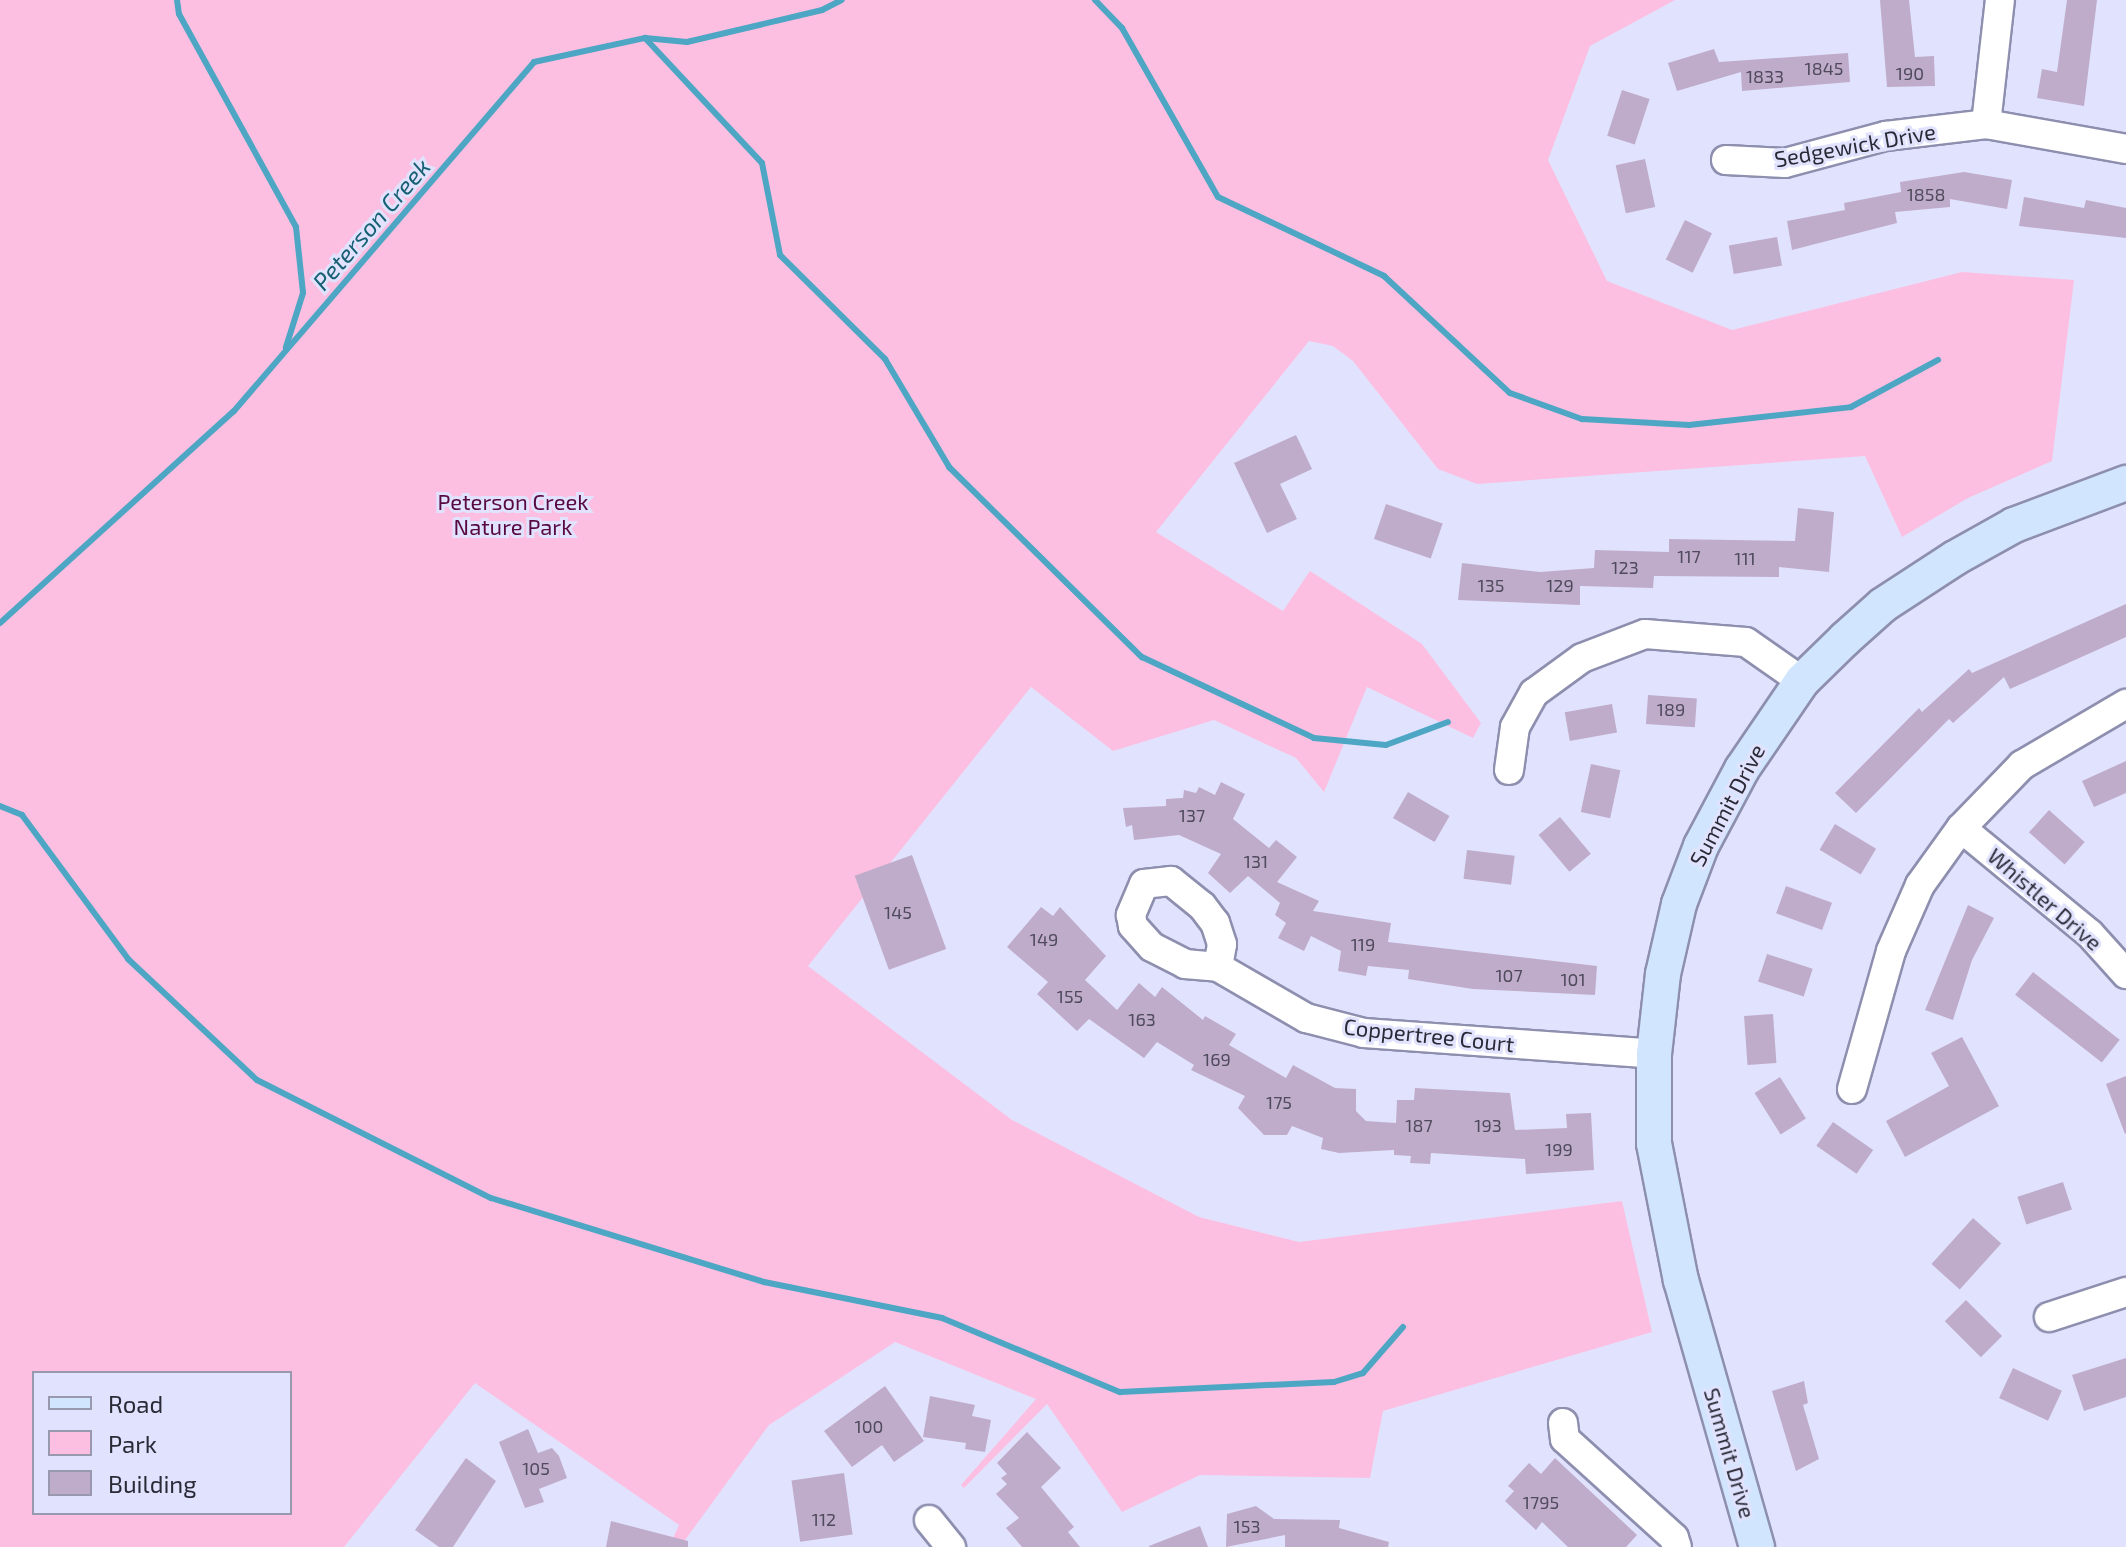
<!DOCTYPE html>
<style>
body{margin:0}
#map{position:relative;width:2126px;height:1547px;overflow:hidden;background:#e1e3fe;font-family:"Exo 2",sans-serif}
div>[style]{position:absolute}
.green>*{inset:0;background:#fcbfe1}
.stream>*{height:6px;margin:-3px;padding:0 3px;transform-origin:3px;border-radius:3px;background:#4da6c3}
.building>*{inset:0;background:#bfacca;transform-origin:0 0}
.roads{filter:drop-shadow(2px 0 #8e8faf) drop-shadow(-2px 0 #8e8faf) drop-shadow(0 2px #8e8faf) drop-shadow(0 -2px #8e8faf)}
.minor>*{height:28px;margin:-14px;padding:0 14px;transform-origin:14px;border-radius:14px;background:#fff}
.major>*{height:34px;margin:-17px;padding:0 17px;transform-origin:17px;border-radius:17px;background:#d1e6fe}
span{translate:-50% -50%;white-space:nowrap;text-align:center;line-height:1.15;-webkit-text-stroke:6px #e1e3fe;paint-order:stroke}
.number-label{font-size:18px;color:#4f4a5c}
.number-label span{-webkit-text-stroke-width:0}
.street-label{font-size:22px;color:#2a2a37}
.park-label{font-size:22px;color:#590941}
.water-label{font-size:24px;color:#175f73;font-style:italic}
.legend{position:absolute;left:32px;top:1371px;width:260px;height:144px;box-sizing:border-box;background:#e1e3fe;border:2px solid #9899ae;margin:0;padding:10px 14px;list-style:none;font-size:24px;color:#2a2a37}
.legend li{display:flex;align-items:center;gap:16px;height:40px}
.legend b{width:40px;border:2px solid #9899ae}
</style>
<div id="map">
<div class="green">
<i style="clip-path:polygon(evenodd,0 0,1675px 0,1590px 46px,1548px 160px,1607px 281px,1732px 330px,1962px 272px,2074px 280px,2052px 461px,1968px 498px,1902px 537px,1865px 456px,1477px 484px,1438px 469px,1353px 361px,1333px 346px,1309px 341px,1156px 532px,1283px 611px,1310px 571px,1422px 644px,1481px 723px,1473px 738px,1367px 687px,1324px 792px,1296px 758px,1214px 720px,1113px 751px,1031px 687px,808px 966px,1012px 1120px,1199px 1217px,1299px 1242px,1622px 1201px,1652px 1332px,1383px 1411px,1370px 1478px,1200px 1475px,1122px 1512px,1047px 1404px,964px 1488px,961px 1485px,1036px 1399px,895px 1342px,769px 1425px,680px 1547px,669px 1547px,679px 1525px,475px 1383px,344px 1547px,0 1547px,0 0,34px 1373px,290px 1373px,290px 1513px,34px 1513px,34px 1373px)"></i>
</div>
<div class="stream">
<i style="left:177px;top:0;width:14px;rotate:82deg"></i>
<i style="left:179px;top:14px;width:243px;rotate:61.2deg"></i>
<i style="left:296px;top:227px;width:66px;rotate:83.9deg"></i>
<i style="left:303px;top:293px;width:57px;rotate:107.5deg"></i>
<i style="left:1095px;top:0;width:39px;rotate:46deg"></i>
<i style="left:1122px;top:28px;width:194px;rotate:60.4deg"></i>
<i style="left:1218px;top:197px;width:184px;rotate:25.4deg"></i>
<i style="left:1384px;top:276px;width:172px;rotate:42.9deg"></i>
<i style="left:1510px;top:393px;width:77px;rotate:19.9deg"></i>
<i style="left:1582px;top:419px;width:107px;rotate:3.2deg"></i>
<i style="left:1689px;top:425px;width:163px;rotate:-6.3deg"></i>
<i style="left:1851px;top:407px;width:99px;rotate:-28.4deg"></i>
<i style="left:645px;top:38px;width:171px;rotate:46.9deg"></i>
<i style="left:762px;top:163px;width:94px;rotate:78.9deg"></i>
<i style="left:780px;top:255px;width:148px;rotate:44.7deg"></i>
<i style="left:885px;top:359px;width:126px;rotate:59.3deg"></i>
<i style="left:949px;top:467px;width:271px;rotate:44.6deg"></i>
<i style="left:1142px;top:657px;width:190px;rotate:25.2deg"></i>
<i style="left:1314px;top:738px;width:72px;rotate:5.6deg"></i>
<i style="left:1386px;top:745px;width:66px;rotate:-20.4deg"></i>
<i style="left:0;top:623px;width:316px;rotate:-42.2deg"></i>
<i style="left:234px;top:411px;width:460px;rotate:-49.3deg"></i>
<i style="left:534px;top:62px;width:114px;rotate:-12.2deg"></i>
<i style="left:645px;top:38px;width:42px;rotate:5.4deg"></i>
<i style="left:687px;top:42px;width:139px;rotate:-13.3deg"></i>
<i style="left:822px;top:10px;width:22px;rotate:-27deg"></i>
<i style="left:0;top:806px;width:24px;rotate:22deg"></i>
<i style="left:22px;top:815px;width:179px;rotate:53.6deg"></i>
<i style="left:128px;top:959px;width:177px;rotate:43.2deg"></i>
<i style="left:257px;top:1080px;width:262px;rotate:26.8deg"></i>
<i style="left:491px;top:1198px;width:286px;rotate:17.1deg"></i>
<i style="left:764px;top:1282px;width:182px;rotate:11.4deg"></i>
<i style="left:942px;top:1318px;width:193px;rotate:22.6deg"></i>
<i style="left:1120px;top:1392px;width:214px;rotate:-2.7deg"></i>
<i style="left:1334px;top:1382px;width:30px;rotate:-17deg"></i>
<i style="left:1363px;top:1373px;width:61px;rotate:-49deg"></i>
</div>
<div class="building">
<i style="clip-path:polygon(1880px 0,1909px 0,1915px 57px,1934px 56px,1935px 86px,1887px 87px)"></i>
<i style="clip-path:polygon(2067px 0,2097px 0,2084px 106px,2037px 98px,2042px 69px,2057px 72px)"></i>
<i style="clip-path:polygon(1714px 49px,1719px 62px,1848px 53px,1850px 82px,1742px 91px,1741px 72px,1677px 91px,1668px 63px)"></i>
<i style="left:1622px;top:90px;width:29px;height:48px;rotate:18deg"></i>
<i style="left:1645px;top:159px;width:49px;height:30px;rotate:78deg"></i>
<i style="clip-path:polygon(1964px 172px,2012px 180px,2007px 209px,1950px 199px,1950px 207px,1895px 212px,1897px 223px,1792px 250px,1787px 221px,1845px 210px,1844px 203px,1901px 192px,1900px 182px)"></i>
<i style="clip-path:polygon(2024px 197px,2084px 208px,2086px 200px,2126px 208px,2126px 238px,2019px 226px)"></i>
<i style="left:1685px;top:220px;width:30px;height:44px;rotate:26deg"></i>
<i style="left:1777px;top:237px;width:29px;height:49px;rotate:80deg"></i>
<i style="clip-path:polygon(1296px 435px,1312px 469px,1280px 484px,1297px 519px,1267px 533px,1234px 463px)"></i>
<i style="left:1386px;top:504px;width:60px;height:37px;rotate:19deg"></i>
<i style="clip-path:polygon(1798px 508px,1834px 512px,1829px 572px,1779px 567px,1779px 577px,1654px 576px,1653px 588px,1580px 586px,1580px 605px,1458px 600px,1462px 563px,1540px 572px,1594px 568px,1595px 550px,1669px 552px,1669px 539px,1795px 541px)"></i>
<i style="clip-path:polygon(2126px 604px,2126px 637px,2010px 689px,2004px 677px,1953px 723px,1949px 719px,1856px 813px,1835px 793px,1919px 708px,1922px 712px,1969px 669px,1972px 673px)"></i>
<i style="left:1648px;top:695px;width:49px;height:29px;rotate:4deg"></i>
<i style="left:1612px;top:704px;width:29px;height:48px;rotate:80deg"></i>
<i style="clip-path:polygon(2126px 761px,2126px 793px,2094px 807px,2082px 781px)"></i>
<i style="left:1591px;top:764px;width:30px;height:49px;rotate:12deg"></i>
<i style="clip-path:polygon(1221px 782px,1245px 794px,1233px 819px,1269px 848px,1276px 840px,1297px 857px,1277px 882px,1319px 901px,1313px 911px,1391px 923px,1388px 942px,1597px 966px,1595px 995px,1473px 989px,1408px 979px,1409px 970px,1368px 966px,1366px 976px,1338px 971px,1341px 951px,1311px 936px,1304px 951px,1278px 938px,1286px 923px,1275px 915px,1280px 903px,1248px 876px,1230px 893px,1208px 873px,1221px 854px,1179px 835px,1134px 840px,1132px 825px,1126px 827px,1123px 808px,1166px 806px,1166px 799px,1183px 798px,1184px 790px,1196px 793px,1199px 787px,1215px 795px)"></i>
<i style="left:1408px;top:792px;width:48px;height:30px;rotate:30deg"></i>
<i style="left:2049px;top:810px;width:48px;height:30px;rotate:42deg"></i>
<i style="left:1560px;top:817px;width:48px;height:28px;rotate:50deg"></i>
<i style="left:1835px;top:824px;width:48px;height:30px;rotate:31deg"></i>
<i style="left:1467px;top:850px;width:48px;height:29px;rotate:7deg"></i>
<i style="left:912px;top:855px;width:100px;height:61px;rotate:70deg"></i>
<i style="left:1786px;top:886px;width:49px;height:29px;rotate:20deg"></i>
<i style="clip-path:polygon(1968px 905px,1994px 918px,1972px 960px,1953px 1020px,1925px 1010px)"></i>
<i style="clip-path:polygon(1041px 907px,1053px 916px,1060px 907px,1106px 956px,1085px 980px,1117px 1010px,1139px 983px,1155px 997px,1162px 987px,1203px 1020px,1205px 1016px,1236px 1034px,1229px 1045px,1286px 1078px,1293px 1065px,1335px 1088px,1356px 1089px,1356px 1111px,1366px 1121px,1396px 1123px,1397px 1100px,1414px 1100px,1415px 1088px,1510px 1093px,1515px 1130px,1567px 1128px,1566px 1114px,1591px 1113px,1594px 1170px,1526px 1174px,1525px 1159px,1431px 1153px,1430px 1164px,1410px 1163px,1411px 1156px,1394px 1155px,1394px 1150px,1339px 1153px,1321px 1149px,1323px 1138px,1292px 1126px,1287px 1135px,1264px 1135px,1238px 1108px,1245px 1096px,1191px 1070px,1194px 1065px,1157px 1042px,1144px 1058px,1089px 1019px,1077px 1031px,1037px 994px,1048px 982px,1007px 947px)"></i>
<i style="left:1767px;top:954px;width:48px;height:29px;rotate:18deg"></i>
<i style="left:2033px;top:972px;width:110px;height:29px;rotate:38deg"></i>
<i style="left:1773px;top:1014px;width:49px;height:29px;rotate:86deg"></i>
<i style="clip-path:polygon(1962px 1037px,1999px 1106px,1905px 1157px,1886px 1121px,1949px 1086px,1931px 1053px)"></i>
<i style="clip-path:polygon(2126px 1076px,2126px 1133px,2125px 1134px,2106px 1084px)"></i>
<i style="left:1780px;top:1077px;width:49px;height:30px;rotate:58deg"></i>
<i style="left:1833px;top:1122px;width:49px;height:29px;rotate:35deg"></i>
<i style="left:2063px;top:1182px;width:29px;height:48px;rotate:72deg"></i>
<i style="left:1973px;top:1218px;width:38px;height:62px;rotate:42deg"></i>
<i style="left:1966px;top:1300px;width:51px;height:30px;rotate:45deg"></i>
<i style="clip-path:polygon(2126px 1358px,2126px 1397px,2084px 1411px,2072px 1375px)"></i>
<i style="left:2013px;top:1368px;width:54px;height:33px;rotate:25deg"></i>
<i style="clip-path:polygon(1804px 1381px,1808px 1403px,1803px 1405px,1819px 1459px,1796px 1471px,1772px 1391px)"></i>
<i style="clip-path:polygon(885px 1386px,924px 1441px,894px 1462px,882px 1445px,852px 1467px,824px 1431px)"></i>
<i style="clip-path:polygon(930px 1396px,975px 1405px,972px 1416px,991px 1420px,985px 1452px,965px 1449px,966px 1443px,923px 1437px)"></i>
<i style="clip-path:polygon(528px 1429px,538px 1453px,552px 1448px,559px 1456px,567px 1478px,539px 1489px,544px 1502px,525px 1508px,499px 1442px)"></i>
<i style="clip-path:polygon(1027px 1432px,1061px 1468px,1041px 1487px,1074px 1527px,1068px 1532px,1080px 1547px,1022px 1547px,1006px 1528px,1019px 1518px,996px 1494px,1007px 1484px,1001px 1478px,1007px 1474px,997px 1463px)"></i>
<i style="clip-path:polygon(466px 1458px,496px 1481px,453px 1547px,439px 1547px,415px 1530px)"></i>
<i style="clip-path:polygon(1555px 1458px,1637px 1535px,1626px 1547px,1568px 1547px,1542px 1522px,1536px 1530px,1505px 1501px,1514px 1491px,1508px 1486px,1529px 1463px,1541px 1474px)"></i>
<i style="left:844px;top:1473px;width:62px;height:53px;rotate:82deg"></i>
<i style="clip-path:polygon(1256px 1506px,1274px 1519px,1340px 1520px,1339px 1528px,1389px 1542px,1388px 1547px,1285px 1547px,1285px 1535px,1226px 1547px,1227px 1514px)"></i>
<i style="clip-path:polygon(611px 1521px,688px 1541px,688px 1547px,606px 1547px)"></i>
<i style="clip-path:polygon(1200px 1526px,1208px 1547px,1149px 1547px,1149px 1546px)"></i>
</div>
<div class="roads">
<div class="minor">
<i style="left:1986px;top:124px;width:125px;rotate:-83.6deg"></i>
<i style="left:1726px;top:160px;width:59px;rotate:2.9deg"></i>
<i style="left:1785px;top:163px;width:105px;rotate:-15deg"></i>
<i style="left:1886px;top:136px;width:101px;rotate:-6.8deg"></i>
<i style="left:1986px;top:124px;width:142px;rotate:10.1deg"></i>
<i style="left:1509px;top:770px;width:43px;rotate:-82.1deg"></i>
<i style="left:1515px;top:727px;width:39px;rotate:-61deg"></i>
<i style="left:1534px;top:693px;width:59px;rotate:-36.1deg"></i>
<i style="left:1582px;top:658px;width:67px;rotate:-20.9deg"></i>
<i style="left:1645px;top:634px;width:101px;rotate:4.5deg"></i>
<i style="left:1746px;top:642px;width:68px;rotate:34.9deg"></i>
<i style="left:1961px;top:828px;width:167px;rotate:39.4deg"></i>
<i style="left:2090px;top:934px;width:54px;rotate:48deg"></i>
<i style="left:1218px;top:967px;width:23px;rotate:-80deg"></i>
<i style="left:1222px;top:944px;width:22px;rotate:-108deg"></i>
<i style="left:1215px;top:923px;width:21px;rotate:-127deg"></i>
<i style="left:1202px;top:906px;width:40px;rotate:-141deg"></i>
<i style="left:1171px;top:881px;width:27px;rotate:174deg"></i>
<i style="left:1144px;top:884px;width:34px;rotate:113deg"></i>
<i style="left:1131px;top:915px;width:11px;rotate:80deg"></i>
<i style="left:1133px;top:926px;width:28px;rotate:48deg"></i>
<i style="left:1152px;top:947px;width:37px;rotate:27deg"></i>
<i style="left:1185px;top:964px;width:33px;rotate:5deg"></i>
<i style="left:1218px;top:967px;width:102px;rotate:30.1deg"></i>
<i style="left:1306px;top:1018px;width:60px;rotate:14.5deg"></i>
<i style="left:1364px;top:1033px;width:291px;rotate:4.1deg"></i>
<i style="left:1852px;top:1089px;width:143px;rotate:-74.2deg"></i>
<i style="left:1891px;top:951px;width:72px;rotate:-66.3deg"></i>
<i style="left:1920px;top:885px;width:70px;rotate:-54.3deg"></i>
<i style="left:1961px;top:828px;width:88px;rotate:-45.9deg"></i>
<i style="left:2022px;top:765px;width:121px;rotate:-30.4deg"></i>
<i style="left:2049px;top:1317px;width:81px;rotate:-18deg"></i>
<i style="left:1563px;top:1423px;width:16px;rotate:83deg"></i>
<i style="left:1565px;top:1439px;width:147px;rotate:42.2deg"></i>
<i style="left:1674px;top:1538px;width:9px;rotate:72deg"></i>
<i style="left:929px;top:1520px;width:35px;rotate:51deg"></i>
</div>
<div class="major">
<i style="left:1757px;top:1547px;width:277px;rotate:-105.9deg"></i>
<i style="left:1681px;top:1281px;width:140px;rotate:-101.1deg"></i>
<i style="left:1654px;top:1144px;width:90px;rotate:-90deg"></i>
<i style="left:1654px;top:1054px;width:81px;rotate:-83.6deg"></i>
<i style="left:1663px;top:974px;width:72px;rotate:-77.1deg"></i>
<i style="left:1679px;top:904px;width:62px;rotate:-69.2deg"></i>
<i style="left:1701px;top:846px;width:87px;rotate:-62deg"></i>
<i style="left:1742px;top:769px;width:107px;rotate:-55.7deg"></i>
<i style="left:1802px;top:681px;width:60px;rotate:-44.3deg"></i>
<i style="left:1845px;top:639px;width:51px;rotate:-41.8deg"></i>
<i style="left:1883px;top:605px;width:86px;rotate:-33.1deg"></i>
<i style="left:1955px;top:558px;width:68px;rotate:-29.2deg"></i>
<i style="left:2014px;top:525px;width:120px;rotate:-20.6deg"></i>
</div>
</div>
<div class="number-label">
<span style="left:1824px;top:68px">1845</span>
<span style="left:1910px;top:73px">190</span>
<span style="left:1765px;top:76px">1833</span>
<span style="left:1926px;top:194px">1858</span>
<span style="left:1689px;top:556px">117</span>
<span style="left:1745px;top:558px">111</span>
<span style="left:1625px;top:567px">123</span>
<span style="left:1491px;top:585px">135</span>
<span style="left:1560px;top:585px">129</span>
<span style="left:1671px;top:709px">189</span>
<span style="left:1192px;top:815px">137</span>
<span style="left:1256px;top:861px">131</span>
<span style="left:898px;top:912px">145</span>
<span style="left:1044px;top:939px">149</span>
<span style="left:1363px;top:944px">119</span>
<span style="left:1509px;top:975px">107</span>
<span style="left:1573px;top:979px">101</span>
<span style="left:1070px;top:996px">155</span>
<span style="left:1142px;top:1019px">163</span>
<span style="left:1217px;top:1059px">169</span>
<span style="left:1279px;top:1102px">175</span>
<span style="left:1419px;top:1125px">187</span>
<span style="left:1488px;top:1125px">193</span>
<span style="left:1559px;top:1149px">199</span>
<span style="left:869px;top:1426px">100</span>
<span style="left:536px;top:1468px">105</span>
<span style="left:1541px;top:1502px">1795</span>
<span style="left:824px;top:1519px">112</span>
<span style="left:1247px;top:1526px">153</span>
</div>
<div class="street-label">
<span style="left:1855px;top:145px;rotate:-10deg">Sedgewick Drive</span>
<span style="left:1727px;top:805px;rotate:-62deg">Summit Drive</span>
<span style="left:2045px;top:899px;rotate:41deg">Whistler Drive</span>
<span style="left:1429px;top:1035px;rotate:6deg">Coppertree Court</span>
<span style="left:1730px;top:1453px;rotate:74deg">Summit Drive</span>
</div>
<div class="park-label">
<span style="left:513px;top:514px">Peterson Creek<br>Nature Park</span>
</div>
<div class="water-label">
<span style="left:371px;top:224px;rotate:-49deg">Peterson Creek</span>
</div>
<ul class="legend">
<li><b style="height:10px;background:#d1e6fe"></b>Road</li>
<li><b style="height:22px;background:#fcbfe1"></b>Park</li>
<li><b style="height:22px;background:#bfacca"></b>Building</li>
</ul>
</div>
